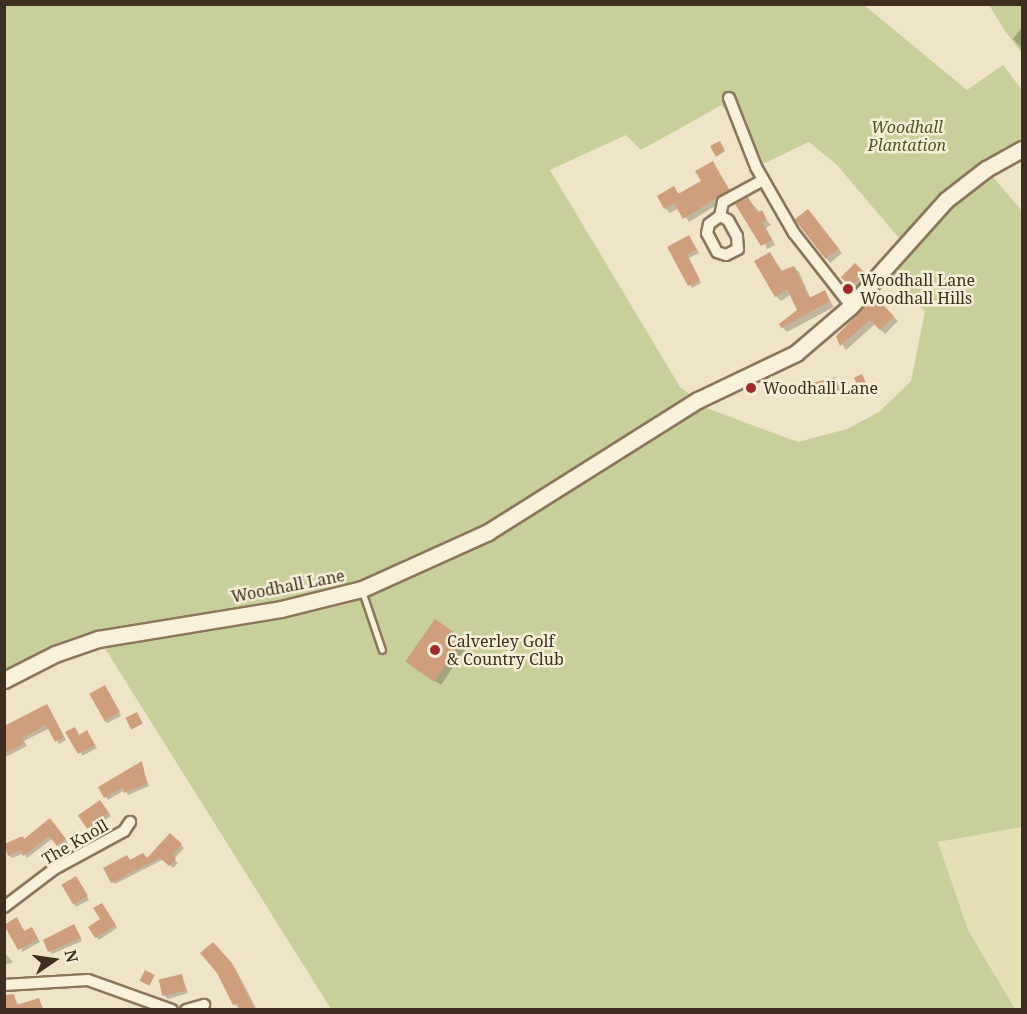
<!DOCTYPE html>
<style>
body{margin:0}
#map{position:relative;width:1027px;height:1014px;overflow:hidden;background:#f0e4c8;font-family:"Noto Serif",serif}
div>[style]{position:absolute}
.farmland>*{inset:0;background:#e6deb5}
.green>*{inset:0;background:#c9cf9b}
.shadow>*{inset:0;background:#0003;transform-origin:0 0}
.building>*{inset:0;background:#cf9f7d;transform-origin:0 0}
.roads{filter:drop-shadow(2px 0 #8d765c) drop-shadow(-2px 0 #8d765c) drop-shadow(0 2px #8d765c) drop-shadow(0 -2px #8d765c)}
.lane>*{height:5px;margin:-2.5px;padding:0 2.5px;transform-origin:2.5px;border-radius:2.5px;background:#faf1dc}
.street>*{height:10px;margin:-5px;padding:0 5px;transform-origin:5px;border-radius:5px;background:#faf1dc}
.secondary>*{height:15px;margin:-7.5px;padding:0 7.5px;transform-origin:7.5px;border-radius:7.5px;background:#faf1dc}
.dots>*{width:16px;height:16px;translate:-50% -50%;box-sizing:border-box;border:3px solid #f7eed8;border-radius:50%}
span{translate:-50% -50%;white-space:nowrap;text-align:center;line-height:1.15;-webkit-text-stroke:5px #f7eed8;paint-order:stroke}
.park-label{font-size:16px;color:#4d5a26;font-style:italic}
.poi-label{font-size:16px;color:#3d2e20}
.left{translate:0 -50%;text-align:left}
.street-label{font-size:16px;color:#3d2e20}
.frame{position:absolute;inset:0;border:6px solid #3d2e20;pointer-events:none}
.north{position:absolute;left:24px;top:930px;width:60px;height:60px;-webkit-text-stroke:4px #f7eed8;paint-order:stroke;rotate:77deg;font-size:16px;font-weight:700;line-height:24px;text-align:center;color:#3d2e20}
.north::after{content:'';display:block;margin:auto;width:21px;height:27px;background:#3d2e20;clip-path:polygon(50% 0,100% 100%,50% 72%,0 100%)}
</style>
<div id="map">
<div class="farmland">
<i style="clip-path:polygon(1022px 827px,1022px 1009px,1015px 1009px,968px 930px,938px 842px)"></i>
</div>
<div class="green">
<i style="clip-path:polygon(evenodd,5px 5px,864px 5px,967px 90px,1003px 65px,1022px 90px,1022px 149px,986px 169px,1022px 211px,1022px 827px,938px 842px,968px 930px,1015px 1009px,331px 1009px,99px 639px,5px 680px,5px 5px,722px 105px,746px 142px,756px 167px,809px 142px,837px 165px,904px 244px,882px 271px,925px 311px,911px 381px,879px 412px,847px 429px,798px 442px,709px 409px,680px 387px,550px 170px,626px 135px,641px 150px,722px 105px)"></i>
<i style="clip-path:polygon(989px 5px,1022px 5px,1022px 54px,1005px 31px)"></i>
</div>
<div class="shadow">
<i style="clip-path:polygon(1022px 27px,1022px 49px,1013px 39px)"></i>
<i style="clip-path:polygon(713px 163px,733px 195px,689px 222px,679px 208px,670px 213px,665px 208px,674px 188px,680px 195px,703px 182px)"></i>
<i style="clip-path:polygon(748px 199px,771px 225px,766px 228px,775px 245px,767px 249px)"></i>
<i style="clip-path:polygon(813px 216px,842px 253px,830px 263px,797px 220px)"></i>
<i style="clip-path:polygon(689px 237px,699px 253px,689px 258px,701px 283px,692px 288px,669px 248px)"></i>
<i style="clip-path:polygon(770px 254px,783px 272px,794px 267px,799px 272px,811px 299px,824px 292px,834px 307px,787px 332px,782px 327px,799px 310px,791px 294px,781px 301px,776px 296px)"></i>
<i style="left:855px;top:265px;width:17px;height:16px;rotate:45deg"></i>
<i style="clip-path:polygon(875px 299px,898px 321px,885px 334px,875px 324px,846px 350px,837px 337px)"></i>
<i style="clip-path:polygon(836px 379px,840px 391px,806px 396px)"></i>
<i style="clip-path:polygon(463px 640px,468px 645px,441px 685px,413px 666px)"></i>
<i style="clip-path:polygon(105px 687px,121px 716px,107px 723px,104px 720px)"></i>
<i style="clip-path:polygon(49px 708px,66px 740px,59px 744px,50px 728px,24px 741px,27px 746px,4px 758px,4px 728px)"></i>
<i style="clip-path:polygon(74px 728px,80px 736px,87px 732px,97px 748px,82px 756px)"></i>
<i style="clip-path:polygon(141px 763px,149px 786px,128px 795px,125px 790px,108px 800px,100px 787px)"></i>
<i style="clip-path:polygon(102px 804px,111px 816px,91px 830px,89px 828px)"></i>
<i style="clip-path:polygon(53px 823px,68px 843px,61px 848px,53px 838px,27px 858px,24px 853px,12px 858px,9px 855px)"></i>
<i style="clip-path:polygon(170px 835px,184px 848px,174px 859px,178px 863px,173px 868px,164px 859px,115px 884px,112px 882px,131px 862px,147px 860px)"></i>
<i style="clip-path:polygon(79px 881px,89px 900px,76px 907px,63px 886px)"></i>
<i style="clip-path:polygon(105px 908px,117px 928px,99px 940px,96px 937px)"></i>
<i style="clip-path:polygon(17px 919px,25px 932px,32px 928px,40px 942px,22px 952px)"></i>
<i style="clip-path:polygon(76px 929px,82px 941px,52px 954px,50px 951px,45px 941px)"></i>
<i style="clip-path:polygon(213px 944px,235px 968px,257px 1010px,241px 1010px,234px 1004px,218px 972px)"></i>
<i style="clip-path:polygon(4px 952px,13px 962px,5px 965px,4px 965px)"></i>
<i style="clip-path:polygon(182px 976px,188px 993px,168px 999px,165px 996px)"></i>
<i style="clip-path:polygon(14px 996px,19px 1006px,39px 1000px,44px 1010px,4px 1010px)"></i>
</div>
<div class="building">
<i style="clip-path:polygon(720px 141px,725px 151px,716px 157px,710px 146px)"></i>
<i style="clip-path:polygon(713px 161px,729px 190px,683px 219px,674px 203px,664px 209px,657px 196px,674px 186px,678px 194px,701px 181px,695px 171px)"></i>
<i style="clip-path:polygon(748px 197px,757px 213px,762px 210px,767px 220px,762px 222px,772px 240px,761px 246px,735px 204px)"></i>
<i style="left:808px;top:209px;width:50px;height:17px;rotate:52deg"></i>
<i style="clip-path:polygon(689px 235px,697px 250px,687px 255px,700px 280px,688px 286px,667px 247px)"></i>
<i style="clip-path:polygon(770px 252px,781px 271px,794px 266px,809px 298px,825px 290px,830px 301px,781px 328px,779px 324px,797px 310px,787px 289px,775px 297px,754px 261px)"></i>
<i style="left:855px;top:263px;width:14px;height:20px;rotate:45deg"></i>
<i style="clip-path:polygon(875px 297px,894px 316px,880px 330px,870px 320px,840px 346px,836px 336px)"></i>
<i style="left:862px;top:374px;width:14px;height:9px;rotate:65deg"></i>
<i style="left:836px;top:377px;width:12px;height:35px;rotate:76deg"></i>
<i style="left:435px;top:619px;width:35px;height:52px;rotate:35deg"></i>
<i style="left:105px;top:685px;width:31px;height:18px;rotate:61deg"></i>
<i style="clip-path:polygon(47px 704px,64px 737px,55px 742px,46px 725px,22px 738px,25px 743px,4px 754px,4px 726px)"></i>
<i style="left:137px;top:712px;width:13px;height:13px;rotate:63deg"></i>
<i style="clip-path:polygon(75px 727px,79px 735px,87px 730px,95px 745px,78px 754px,65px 732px)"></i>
<i style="clip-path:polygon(142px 761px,147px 784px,124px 793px,123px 787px,104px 798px,98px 787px)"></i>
<i style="left:100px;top:800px;width:16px;height:27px;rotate:55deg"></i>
<i style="clip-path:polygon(50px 818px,66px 839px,57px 846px,49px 836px,23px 856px,21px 850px,8px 856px,4px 844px,23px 836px,24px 839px)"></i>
<i style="clip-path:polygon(170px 833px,182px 844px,172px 855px,176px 859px,169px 866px,160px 858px,111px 883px,103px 868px,127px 855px,130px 860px,143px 853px,147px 858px)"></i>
<i style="left:76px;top:876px;width:23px;height:17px;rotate:59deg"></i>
<i style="clip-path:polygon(102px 903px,116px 925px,95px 938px,88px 927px,100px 919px,93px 908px)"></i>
<i style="clip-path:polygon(17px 917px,24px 931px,32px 927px,38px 939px,18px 950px,4px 925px)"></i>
<i style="clip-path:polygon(74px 924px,81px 938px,48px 952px,43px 940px)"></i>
<i style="clip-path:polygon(213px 942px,232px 963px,255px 1010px,239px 1010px,238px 1003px,233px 1005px,217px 973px,200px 953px)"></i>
<i style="left:145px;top:970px;width:11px;height:12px;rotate:27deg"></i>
<i style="left:182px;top:974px;width:17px;height:24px;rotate:77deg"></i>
<i style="clip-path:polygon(14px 994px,16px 1005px,39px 998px,43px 1010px,4px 1010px,4px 995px)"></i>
</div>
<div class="roads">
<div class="lane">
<i style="left:362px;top:591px;width:62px;rotate:71.3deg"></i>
</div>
<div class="street">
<i style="left:729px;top:98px;width:74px;rotate:68.6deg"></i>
<i style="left:756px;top:167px;width:76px;rotate:60.1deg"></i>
<i style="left:794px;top:233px;width:93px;rotate:52deg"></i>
<i style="left:720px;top:216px;width:9px;rotate:27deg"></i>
<i style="left:728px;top:220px;width:18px;rotate:61deg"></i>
<i style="left:737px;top:236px;width:13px;rotate:86deg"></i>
<i style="left:738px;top:249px;width:13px;rotate:153deg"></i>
<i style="left:726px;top:255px;width:9px;rotate:-162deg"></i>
<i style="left:717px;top:252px;width:21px;rotate:-118deg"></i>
<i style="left:707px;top:233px;width:9px;rotate:-77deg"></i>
<i style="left:709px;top:224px;width:14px;rotate:-36deg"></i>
<i style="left:720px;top:216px;width:14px;rotate:-78deg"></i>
<i style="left:723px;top:202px;width:46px;rotate:-28.8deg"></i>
<i style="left:4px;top:907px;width:63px;rotate:-37.2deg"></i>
<i style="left:54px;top:869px;width:80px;rotate:-28.5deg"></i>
<i style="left:124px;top:831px;width:11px;rotate:-56deg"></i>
<i style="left:4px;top:985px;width:84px;rotate:-3.4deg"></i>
<i style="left:88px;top:980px;width:89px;rotate:19.7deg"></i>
<i style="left:186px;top:1010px;width:19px;rotate:-16deg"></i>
</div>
<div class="secondary">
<i style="left:4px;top:680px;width:57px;rotate:-27deg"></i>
<i style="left:55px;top:654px;width:46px;rotate:-19.2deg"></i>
<i style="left:98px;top:639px;width:185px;rotate:-9.3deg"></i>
<i style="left:281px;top:609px;width:83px;rotate:-13.9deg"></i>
<i style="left:362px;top:589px;width:138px;rotate:-24.3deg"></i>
<i style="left:488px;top:532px;width:248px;rotate:-32.2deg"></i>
<i style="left:698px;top:400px;width:109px;rotate:-25.6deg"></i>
<i style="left:796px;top:353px;width:72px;rotate:-40.5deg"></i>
<i style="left:851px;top:306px;width:142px;rotate:-48.1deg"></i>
<i style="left:946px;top:200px;width:51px;rotate:-37.8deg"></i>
<i style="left:986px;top:169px;width:41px;rotate:-29.1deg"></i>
</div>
</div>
<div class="dots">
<i style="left:848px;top:289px;background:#9e2a2b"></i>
<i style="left:751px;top:388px;background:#9e2a2b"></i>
<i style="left:435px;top:650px;background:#9e2a2b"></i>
</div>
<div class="park-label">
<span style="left:907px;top:136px">Woodhall<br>Plantation</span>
</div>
<div class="poi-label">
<span class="left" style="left:860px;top:289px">Woodhall Lane<br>Woodhall Hills</span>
<span class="left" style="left:763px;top:388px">Woodhall Lane</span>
<span class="left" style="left:447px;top:650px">Calverley Golf<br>&amp; Country Club</span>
</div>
<div class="street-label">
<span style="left:288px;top:586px;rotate:-11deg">Woodhall Lane</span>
<span style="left:75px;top:842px;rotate:-30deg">The Knoll</span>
</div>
<div class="frame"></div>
<div class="north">N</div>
</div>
